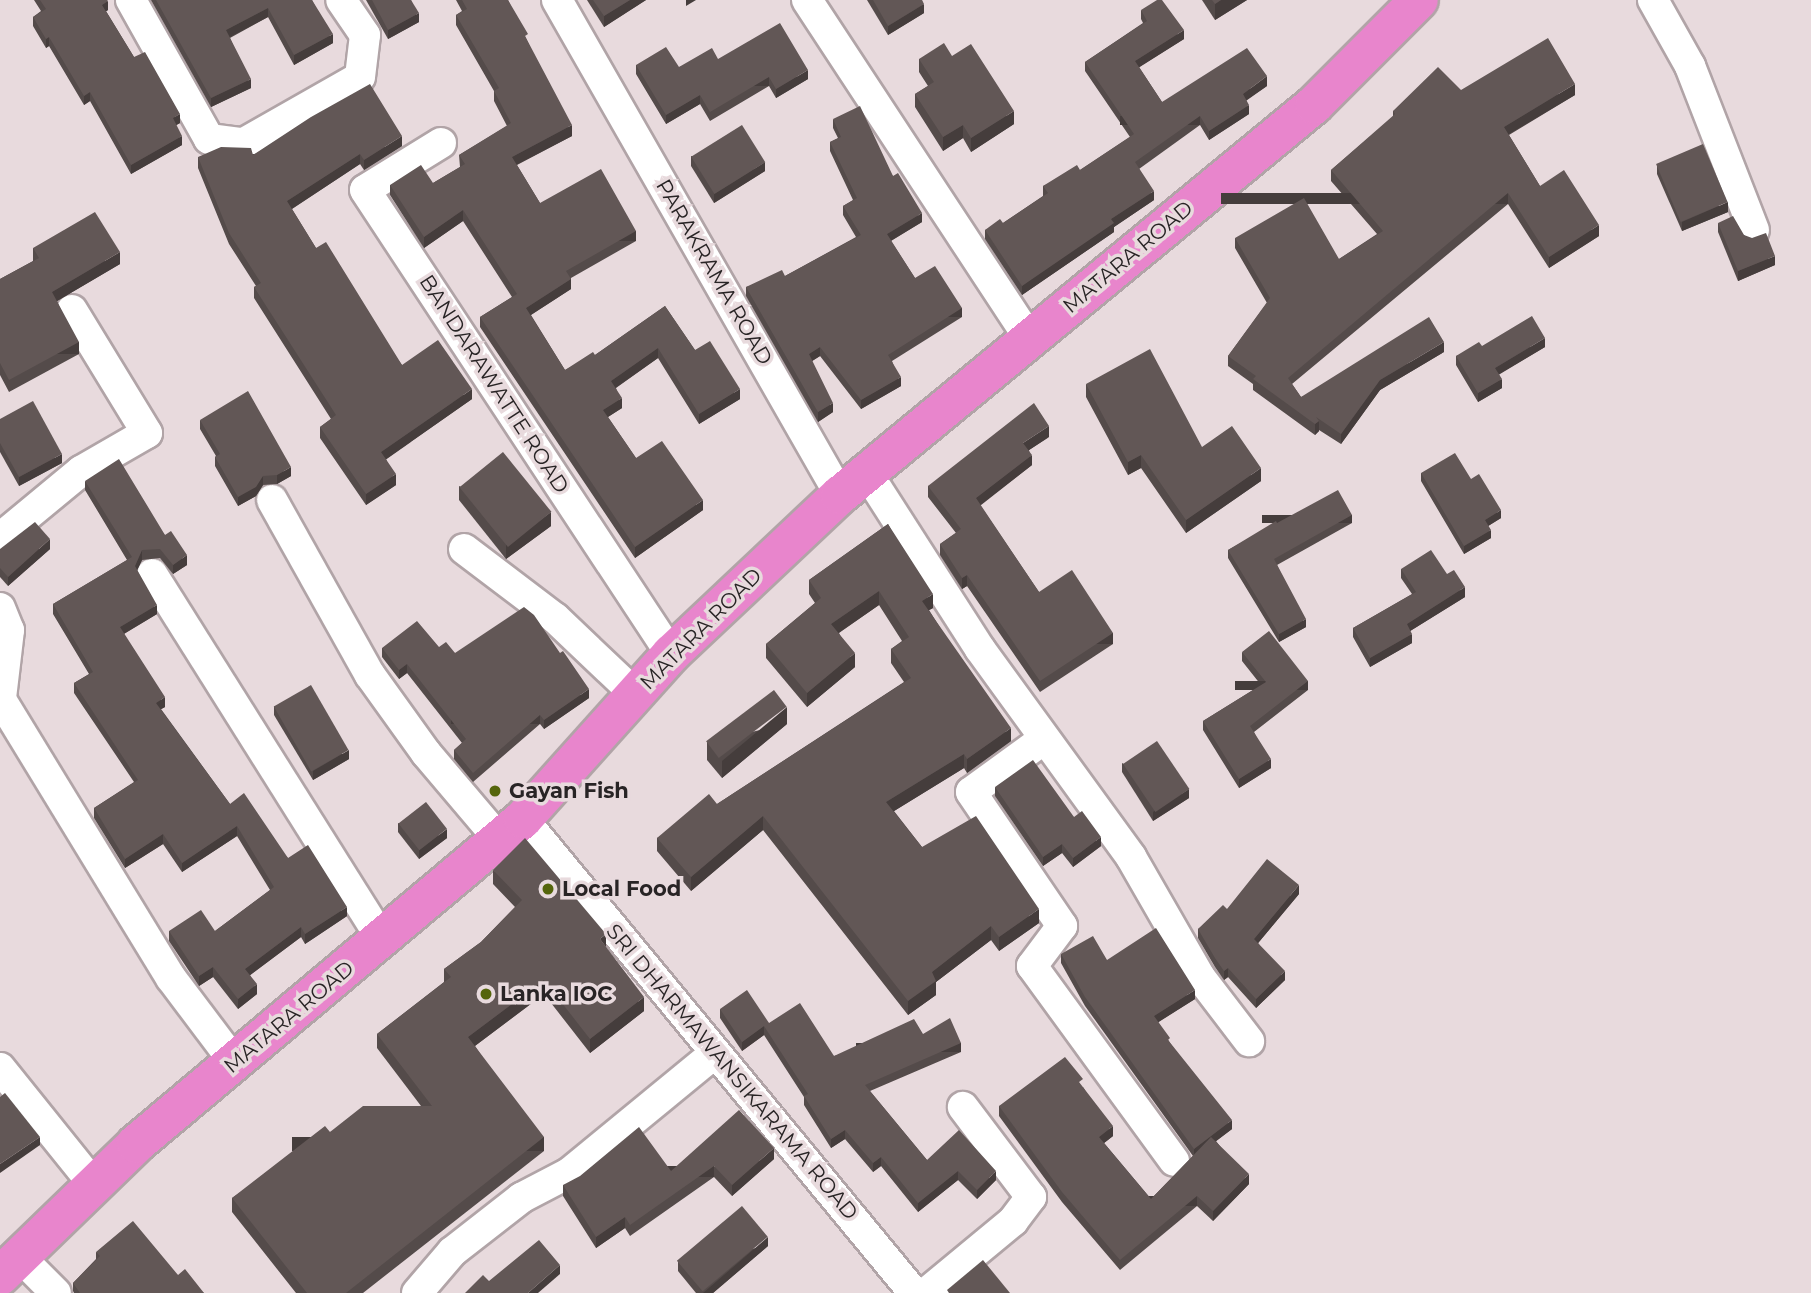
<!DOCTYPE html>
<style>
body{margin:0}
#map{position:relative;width:1811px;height:1293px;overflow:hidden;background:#e8dadd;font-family:Montserrat,sans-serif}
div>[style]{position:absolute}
.roads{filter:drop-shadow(2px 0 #b1a4a7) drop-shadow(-2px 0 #b1a4a7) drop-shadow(0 2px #b1a4a7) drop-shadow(0 -2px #b1a4a7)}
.minor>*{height:30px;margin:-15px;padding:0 15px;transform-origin:15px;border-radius:15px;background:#fff}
.highway>*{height:38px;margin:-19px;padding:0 19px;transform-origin:19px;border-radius:19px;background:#e885cc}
.wall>*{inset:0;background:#544b4a}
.shaded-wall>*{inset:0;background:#453d3c;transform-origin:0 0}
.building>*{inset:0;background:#625756;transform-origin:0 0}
.dots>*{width:19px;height:19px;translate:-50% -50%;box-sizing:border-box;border:4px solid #e8dadd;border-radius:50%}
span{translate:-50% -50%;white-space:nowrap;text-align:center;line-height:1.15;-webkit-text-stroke:7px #e8dadd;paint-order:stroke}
.street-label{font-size:21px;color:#282425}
.poi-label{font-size:21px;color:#282425;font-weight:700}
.left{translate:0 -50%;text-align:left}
</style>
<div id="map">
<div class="roads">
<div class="minor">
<i style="left:131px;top:0;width:159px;rotate:60.7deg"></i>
<i style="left:209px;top:139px;width:35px;rotate:7deg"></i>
<i style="left:244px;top:143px;width:133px;rotate:-29.6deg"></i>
<i style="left:360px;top:77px;width:42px;rotate:-83.2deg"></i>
<i style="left:365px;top:35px;width:42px;rotate:-124.4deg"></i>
<i style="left:557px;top:0;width:570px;rotate:60.24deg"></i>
<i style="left:807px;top:0;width:406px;rotate:56.7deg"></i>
<i style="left:1653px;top:0;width:76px;rotate:60.7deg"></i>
<i style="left:1690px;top:66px;width:176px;rotate:68.7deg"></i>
<i style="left:441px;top:143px;width:89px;rotate:148.3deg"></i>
<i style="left:365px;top:190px;width:556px;rotate:56.6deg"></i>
<i style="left:867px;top:473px;width:209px;rotate:57.3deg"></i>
<i style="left:980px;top:649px;width:257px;rotate:54deg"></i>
<i style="left:1131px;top:857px;width:138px;rotate:60.1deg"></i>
<i style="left:1200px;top:977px;width:81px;rotate:52.6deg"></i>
<i style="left:272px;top:500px;width:201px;rotate:60.8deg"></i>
<i style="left:370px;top:675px;width:96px;rotate:54.3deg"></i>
<i style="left:426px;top:753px;width:113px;rotate:49.7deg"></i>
<i style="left:0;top:538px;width:105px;rotate:-39.6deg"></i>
<i style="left:81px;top:471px;width:76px;rotate:-29.9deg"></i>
<i style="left:147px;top:433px;width:144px;rotate:-121.4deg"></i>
<i style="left:464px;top:549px;width:114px;rotate:37.2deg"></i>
<i style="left:555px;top:618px;width:110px;rotate:43.5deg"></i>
<i style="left:152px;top:574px;width:431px;rotate:57.8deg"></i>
<i style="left:0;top:608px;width:24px;rotate:68deg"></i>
<i style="left:9px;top:630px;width:68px;rotate:96.7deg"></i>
<i style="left:0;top:698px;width:328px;rotate:58.6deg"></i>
<i style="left:171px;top:978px;width:106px;rotate:53deg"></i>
<i style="left:1044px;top:739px;width:90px;rotate:144deg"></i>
<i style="left:971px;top:792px;width:162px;rotate:55.8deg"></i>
<i style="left:1062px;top:926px;width:50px;rotate:126.9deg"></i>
<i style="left:1032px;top:966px;width:241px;rotate:53.9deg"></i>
<i style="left:523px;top:819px;width:614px;rotate:50.48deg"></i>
<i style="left:0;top:1068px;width:150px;rotate:51.2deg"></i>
<i style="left:19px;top:1256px;width:52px;rotate:45deg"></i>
<i style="left:417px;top:1293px;width:54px;rotate:-49.5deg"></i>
<i style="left:452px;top:1252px;width:88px;rotate:-38deg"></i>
<i style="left:521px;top:1198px;width:54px;rotate:-27.5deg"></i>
<i style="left:569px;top:1173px;width:189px;rotate:-39.4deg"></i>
<i style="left:926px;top:1293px;width:113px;rotate:-39.6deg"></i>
<i style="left:1013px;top:1221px;width:30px;rotate:-53deg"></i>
<i style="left:1031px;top:1197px;width:113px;rotate:-127.1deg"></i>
</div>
<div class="highway">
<i style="left:0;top:1276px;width:190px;rotate:-44.1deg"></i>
<i style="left:136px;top:1144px;width:505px;rotate:-40.02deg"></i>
<i style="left:523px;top:819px;width:222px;rotate:-48.1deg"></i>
<i style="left:671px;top:654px;width:232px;rotate:-43.3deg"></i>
<i style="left:840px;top:495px;width:614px;rotate:-39.45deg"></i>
<i style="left:1314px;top:105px;width:148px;rotate:-45deg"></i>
</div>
</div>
<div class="wall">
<i style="clip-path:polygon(34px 0,107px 0,108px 10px,106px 11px,134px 57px,180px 123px,176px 125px,182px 145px,131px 174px,90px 101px,84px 105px,49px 46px,46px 48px,33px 26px,33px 17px,41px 11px)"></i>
<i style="clip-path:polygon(151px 0,312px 0,333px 43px,294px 65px,268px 17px,230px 38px,251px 88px,211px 107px)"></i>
<i style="clip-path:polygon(366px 0,411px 0,419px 22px,388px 39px)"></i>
<i style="clip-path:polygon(456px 0,508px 0,572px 136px,517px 165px,540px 203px,636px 241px,571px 278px,571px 289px,531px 315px,565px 370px,595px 355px,665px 306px,695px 350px,740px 399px,699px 424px,658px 358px,616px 388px,622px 408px,608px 417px,636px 458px,703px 510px,635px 558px,480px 327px,480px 317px,512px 297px,463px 221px,424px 248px,390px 195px,390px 185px,433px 183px,460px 167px,459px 155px,507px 126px,494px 101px,494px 91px,456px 25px,456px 15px,462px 11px)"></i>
<i style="clip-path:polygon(587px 0,646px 0,604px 27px)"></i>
<i style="clip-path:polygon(867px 0,922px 0,924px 13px,888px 35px)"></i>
<i style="clip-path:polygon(1202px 0,1247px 0,1215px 20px)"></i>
<i style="clip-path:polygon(1141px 10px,1184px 39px,1139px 67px,1162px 102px,1267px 86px,1246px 100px,1249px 114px,1209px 140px,1200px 125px,1139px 169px,1154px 200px,1114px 227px,1114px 232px,1022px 295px,985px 239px,985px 230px,1003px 223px,1043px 196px,1043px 186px,1080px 170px,1130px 137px,1085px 71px,1085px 62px,1143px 23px,1141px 19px)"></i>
<i style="clip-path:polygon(952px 56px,1014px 124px,971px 152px,963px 138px,943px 151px,915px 107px,915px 94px,928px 86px,919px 72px,919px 59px)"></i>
<i style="clip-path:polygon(718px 59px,808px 79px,776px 98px,769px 86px,710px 121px,700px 104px,666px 124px,636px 74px,636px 65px,679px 67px)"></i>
<i style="clip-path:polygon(1461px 90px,1575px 95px,1509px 135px,1540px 186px,1599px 236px,1549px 268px,1508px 204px,1292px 384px,1301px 397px,1444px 352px,1380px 390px,1341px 444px,1319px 430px,1319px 431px,1315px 435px,1253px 390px,1253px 384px,1228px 366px,1228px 356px,1267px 303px,1235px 248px,1235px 238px,1339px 259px,1377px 234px,1331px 181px,1331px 170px,1393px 117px,1393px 111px)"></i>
<i style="clip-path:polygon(833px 119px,893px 176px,922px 222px,891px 241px,915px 278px,962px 317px,892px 361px,901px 386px,861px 409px,820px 356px,812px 361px,833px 412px,818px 422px,746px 296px,746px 287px,785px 276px,856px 237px,843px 215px,843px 206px,853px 200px,830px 151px,830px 142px,838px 138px,833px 128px)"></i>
<i style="clip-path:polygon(402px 146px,364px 170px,360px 164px,292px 209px,316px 248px,402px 365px,472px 399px,386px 459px,396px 485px,366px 505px,320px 438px,320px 427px,331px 419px,254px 298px,254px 287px,256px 286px,229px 244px,198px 168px,198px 157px)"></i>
<i style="clip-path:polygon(691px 156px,765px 171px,714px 203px,691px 166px)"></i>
<i style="clip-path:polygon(1657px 165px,1728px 212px,1682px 231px,1657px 174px)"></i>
<i style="clip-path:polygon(1718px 223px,1744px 235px,1775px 265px,1738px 281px,1718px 232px)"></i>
<i style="clip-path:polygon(33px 248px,120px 264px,57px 301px,79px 354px,9px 392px,0 375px,0 279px,33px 261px)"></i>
<i style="clip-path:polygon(1482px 346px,1545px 347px,1499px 374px,1502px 388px,1478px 402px,1456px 365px,1456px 356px)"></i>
<i style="clip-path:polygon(1086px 384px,1261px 481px,1186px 533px,1141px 468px,1128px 475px,1086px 397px)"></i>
<i style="clip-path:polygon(0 419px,62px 463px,19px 486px,0 452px)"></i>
<i style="clip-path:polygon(200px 420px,291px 476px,277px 484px,263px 485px,256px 496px,238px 506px,215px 466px,215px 457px,216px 456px,200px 429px)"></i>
<i style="clip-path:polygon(1049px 437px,1029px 450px,1032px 465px,980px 505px,1039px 592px,1113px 644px,1040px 692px,967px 586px,962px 589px,940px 555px,940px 544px,956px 533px,928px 497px,928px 486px)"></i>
<i style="clip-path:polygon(1421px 473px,1471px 479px,1501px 518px,1488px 526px,1491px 538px,1464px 554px,1421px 481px)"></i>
<i style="clip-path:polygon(85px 481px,165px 535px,187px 565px,173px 574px,160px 558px,142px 560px,137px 570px,157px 614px,124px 634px,165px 707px,161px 709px,230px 804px,288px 858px,347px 916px,305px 944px,301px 937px,250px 975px,257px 994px,238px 1009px,213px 977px,199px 986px,169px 941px,169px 931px,215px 931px,270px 890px,237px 836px,182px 872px,163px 844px,125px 868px,94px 818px,94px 808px,134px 782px,74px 693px,74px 683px,89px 674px,53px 614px,53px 604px,127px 560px,85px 490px)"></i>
<i style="clip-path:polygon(459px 486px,551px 526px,506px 559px,459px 500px)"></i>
<i style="clip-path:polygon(1277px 523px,1352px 523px,1277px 565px,1306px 627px,1279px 642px,1228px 558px,1228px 550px)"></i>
<i style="clip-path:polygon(888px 524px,933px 608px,929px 610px,1011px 741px,967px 773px,964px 768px,894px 811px,922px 847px,1039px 923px,999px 951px,991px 940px,936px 982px,936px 995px,908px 1015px,763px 830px,691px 891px,657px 851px,657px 838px,717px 804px,904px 682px,891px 663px,891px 649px,902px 641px,879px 605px,839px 633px,855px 667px,807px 707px,766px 658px,766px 644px,815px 603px,809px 594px,809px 580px)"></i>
<i style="clip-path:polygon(0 549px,50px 549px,8px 586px,0 577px)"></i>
<i style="clip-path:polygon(1401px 569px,1447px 574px,1465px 597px,1410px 631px,1412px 643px,1370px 667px,1353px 637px,1353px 628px,1412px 594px,1401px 578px)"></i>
<i style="clip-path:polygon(439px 647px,455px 653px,589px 698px,544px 729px,540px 724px,473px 782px,454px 759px,454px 750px,462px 743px,407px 673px,399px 679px,382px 657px,382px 648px)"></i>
<i style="clip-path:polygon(1242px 652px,1308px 690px,1254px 732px,1271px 768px,1239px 788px,1203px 730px,1203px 721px,1261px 685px,1242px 661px)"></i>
<i style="clip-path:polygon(274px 706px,349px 759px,313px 780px,274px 715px)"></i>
<i style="clip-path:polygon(787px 724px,722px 778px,707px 760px,707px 742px)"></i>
<i style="clip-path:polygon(1122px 763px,1189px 798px,1153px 821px,1122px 772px)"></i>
<i style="clip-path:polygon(995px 787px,1074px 817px,1101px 846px,1073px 867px,1062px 853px,1043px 866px,995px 796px)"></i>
<i style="clip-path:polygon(398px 823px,447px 838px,419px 859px,398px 832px)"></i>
<i style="clip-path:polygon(493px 870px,606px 948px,644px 1011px,590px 1053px,544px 994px,475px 1046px,544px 1151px,363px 1293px,296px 1293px,232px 1212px,232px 1198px,330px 1132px,421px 1106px,377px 1048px,377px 1034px,444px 982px,444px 969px,481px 942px,515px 907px,493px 884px)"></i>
<i style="clip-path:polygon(1299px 894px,1258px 943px,1285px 980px,1256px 1008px,1228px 977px,1224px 980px,1215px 967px,1198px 938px,1198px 929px,1227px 909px)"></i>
<i style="clip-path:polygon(1061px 954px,1107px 960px,1195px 999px,1158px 1022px,1170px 1043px,1232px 1129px,1216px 1141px,1249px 1184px,1213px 1221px,1197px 1206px,1120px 1270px,1062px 1202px,999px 1116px,999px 1106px,1083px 1087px,1113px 1136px,1104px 1143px,1151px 1199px,1193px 1156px,1085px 1006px,1061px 963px)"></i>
<i style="clip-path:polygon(720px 1009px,769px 1023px,834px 1056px,923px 1034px,961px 1052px,870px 1091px,927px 1160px,996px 1180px,977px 1199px,958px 1180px,918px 1212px,881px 1166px,873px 1172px,845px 1139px,831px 1148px,804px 1105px,804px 1097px,764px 1035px,742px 1051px,720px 1018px)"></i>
<i style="clip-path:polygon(774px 1159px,732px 1196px,714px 1177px,630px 1236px,625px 1228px,596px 1248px,563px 1196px,563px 1185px)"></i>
<i style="clip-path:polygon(768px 1246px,713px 1293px,696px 1293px,678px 1271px,678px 1262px)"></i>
<i style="clip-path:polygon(96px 1252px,178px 1275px,204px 1293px,74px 1293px,73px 1291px,73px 1283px,96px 1259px)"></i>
</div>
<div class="shaded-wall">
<i style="clip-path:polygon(630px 0,646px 0,604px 27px,604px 16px)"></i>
<i style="clip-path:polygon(686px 0,696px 0,686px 6px)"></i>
<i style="clip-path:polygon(1221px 0,1247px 0,1215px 20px,1215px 4px)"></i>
<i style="clip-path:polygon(108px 1px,108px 10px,102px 14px,102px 5px)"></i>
<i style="clip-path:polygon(924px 4px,924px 13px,888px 35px,888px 26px)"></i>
<i style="clip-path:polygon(268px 8px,268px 17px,226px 39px,226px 30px)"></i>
<i style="clip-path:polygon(419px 13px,419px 22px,388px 39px,388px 30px)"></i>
<i style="clip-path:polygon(1184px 30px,1184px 39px,1135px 70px,1135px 61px)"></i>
<i style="clip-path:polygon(333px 34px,333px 43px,294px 65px,294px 55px)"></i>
<i style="clip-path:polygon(49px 37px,49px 46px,46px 48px,46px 39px)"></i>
<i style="clip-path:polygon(808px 70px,808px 79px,776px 98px,776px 89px)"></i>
<i style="clip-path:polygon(1267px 76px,1267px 86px,1243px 103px,1243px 94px)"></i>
<i style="left:769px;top:77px;width:9px;height:69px;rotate:90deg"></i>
<i style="clip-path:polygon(251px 79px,251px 88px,211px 107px,211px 98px)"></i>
<i style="clip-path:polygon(1575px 84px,1575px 95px,1504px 137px,1504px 127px)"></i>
<i style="clip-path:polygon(90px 92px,90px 101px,84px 105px,84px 96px)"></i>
<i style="clip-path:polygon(700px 95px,700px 104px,666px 124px,666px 115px)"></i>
<i style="clip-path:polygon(1249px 105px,1249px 114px,1209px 140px,1209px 131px)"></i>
<i style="clip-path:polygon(1014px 111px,1014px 124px,971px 152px,971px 138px)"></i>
<i style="clip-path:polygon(180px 114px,180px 123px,173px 127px,173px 118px)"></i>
<i style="left:1200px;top:116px;width:9px;height:80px;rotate:90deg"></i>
<i style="clip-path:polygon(572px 125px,572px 136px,512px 167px,512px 157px)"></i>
<i style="clip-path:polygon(963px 125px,963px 138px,943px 151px,943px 137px)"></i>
<i style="clip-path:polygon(182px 136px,182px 145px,131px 174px,131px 165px)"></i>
<i style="clip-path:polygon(402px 136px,402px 146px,364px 170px,364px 160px)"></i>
<i style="clip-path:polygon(360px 154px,360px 164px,287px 212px,287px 201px)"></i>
<i style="clip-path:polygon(765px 162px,765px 171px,714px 203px,714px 194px)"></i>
<i style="clip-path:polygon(1154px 191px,1154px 200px,1114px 227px,1114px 232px,1022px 295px,1022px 286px,1111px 219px)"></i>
<i style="left:1508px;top:193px;width:11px;height:287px;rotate:90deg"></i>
<i style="clip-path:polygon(1728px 202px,1728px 212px,1682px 231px,1682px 222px)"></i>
<i style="clip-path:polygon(463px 210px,463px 221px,424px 248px,424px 237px)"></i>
<i style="clip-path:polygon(922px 213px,922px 222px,887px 243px,887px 234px)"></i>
<i style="clip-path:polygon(1599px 225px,1599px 236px,1549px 268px,1549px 257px)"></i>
<i style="left:636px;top:231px;width:10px;height:81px;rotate:90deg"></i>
<i style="clip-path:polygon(120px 252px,120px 264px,52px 304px,52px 292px)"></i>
<i style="clip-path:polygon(1775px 256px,1775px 265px,1738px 281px,1738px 271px)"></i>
<i style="clip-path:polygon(571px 279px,571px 289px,526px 318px,526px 308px)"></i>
<i style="left:962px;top:308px;width:9px;height:88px;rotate:90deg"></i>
<i style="clip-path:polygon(1545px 338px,1545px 347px,1495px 377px,1495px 368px)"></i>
<i style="left:79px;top:342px;width:12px;height:80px;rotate:90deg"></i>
<i style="clip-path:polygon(1444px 342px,1444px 352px,1380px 390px,1341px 444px,1341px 434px,1380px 380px)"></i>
<i style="clip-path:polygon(820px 347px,820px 356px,809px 363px,809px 354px)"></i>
<i style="clip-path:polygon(658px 348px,658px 358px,611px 391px,611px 381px)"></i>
<i style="clip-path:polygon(901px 377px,901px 386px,861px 409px,861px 400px)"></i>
<i style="clip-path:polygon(1502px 379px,1502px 388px,1478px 402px,1478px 393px)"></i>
<i style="clip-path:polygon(472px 389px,472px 399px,381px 463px,381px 452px)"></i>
<i style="clip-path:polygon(740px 389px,740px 399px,699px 424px,699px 414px)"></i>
<i style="clip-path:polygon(622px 398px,622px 408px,603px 420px,603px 410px)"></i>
<i style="clip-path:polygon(833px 403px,833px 412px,818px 422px,818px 412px)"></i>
<i style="clip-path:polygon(1319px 421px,1319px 431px,1315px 435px,1315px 424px)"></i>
<i style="clip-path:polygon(1049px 426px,1049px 437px,1023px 454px,1023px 443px)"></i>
<i style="clip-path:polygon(62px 454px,62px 463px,19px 486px,19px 477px)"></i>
<i style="clip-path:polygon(1032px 455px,1032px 465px,976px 509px,976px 498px)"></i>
<i style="clip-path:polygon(1141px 455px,1141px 468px,1128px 475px,1128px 462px)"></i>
<i style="clip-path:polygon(291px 467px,291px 476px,277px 484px,277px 475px)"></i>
<i style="clip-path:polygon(1261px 468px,1261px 481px,1186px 533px,1186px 520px)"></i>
<i style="clip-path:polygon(396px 474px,396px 485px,366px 505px,366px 494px)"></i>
<i style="clip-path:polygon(263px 476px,263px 485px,256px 496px,238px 506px,238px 497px)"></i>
<i style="clip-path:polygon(703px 500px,703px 510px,635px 558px,635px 547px)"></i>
<i style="clip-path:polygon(1501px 510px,1501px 518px,1485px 528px,1485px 520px)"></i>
<i style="clip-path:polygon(551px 512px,551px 526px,506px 559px,506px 545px)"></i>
<i style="left:1352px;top:515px;width:8px;height:90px;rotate:90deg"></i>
<i style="clip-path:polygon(1491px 530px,1491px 538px,1464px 554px,1464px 546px)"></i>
<i style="clip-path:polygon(50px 539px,50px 549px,8px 586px,8px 577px)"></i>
<i style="clip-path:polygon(142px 550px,142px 560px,135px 575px,135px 566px)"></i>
<i style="clip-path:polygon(187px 555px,187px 565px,173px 574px,173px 565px)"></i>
<i style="clip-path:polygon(967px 575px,967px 586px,962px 589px,962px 578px)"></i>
<i style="clip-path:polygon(1465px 587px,1465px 597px,1407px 633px,1407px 624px)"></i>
<i style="clip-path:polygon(879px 591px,879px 605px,831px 638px,831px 624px)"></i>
<i style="clip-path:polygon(933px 594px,933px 608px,922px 614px,922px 601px)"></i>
<i style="clip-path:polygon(157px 605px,157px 614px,120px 636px,120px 627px)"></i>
<i style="clip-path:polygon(1306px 619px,1306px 627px,1279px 642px,1279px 634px)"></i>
<i style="left:1113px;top:633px;width:11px;height:87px;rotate:90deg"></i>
<i style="clip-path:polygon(1412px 634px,1412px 643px,1370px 667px,1370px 658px)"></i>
<i style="clip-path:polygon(855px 653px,855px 667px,807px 707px,807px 693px)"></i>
<i style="clip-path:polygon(407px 664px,407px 673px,399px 679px,399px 670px)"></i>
<i style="left:1308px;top:681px;width:9px;height:73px;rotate:90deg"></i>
<i style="clip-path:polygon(589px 689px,589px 698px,544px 729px,544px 720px)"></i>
<i style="clip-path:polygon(165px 697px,165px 707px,156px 712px,156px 703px)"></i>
<i style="clip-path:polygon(787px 707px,787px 724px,722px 778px,722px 761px)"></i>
<i style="left:540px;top:715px;width:9px;height:89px;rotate:90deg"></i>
<i style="clip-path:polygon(1011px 728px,1011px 741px,967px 773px,967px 759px)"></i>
<i style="clip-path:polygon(349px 750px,349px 759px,313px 780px,313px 771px)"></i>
<i style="clip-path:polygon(964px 754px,964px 768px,886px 816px,886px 802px)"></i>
<i style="clip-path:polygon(1271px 759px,1271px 768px,1239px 788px,1239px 779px)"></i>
<i style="clip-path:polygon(1189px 789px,1189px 798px,1153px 821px,1153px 812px)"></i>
<i style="clip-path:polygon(763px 816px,763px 830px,691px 891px,691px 877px)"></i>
<i style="clip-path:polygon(237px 826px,237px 836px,182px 872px,182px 863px)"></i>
<i style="clip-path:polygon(447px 829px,447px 838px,419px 859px,419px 850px)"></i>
<i style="clip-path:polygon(163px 834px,163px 844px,125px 868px,125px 859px)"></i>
<i style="clip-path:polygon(1101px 837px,1101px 846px,1073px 867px,1073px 858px)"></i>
<i style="clip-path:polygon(1062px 844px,1062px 853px,1043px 866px,1043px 857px)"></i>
<i style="clip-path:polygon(1299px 885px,1299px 894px,1254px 948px,1254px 939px)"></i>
<i style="clip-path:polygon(347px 907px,347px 916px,305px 944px,305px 934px)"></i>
<i style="clip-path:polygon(1039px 909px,1039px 923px,999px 951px,999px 937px)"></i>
<i style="clip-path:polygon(991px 926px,991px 940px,936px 982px,936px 995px,908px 1015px,908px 1001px,932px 972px)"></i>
<i style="clip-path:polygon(301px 927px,301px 937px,245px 979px,245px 969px)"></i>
<i style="clip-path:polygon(606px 934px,606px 947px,600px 939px)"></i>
<i style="clip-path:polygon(213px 967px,213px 977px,199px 986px,199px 976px)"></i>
<i style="clip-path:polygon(1228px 968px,1228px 977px,1224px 980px,1224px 971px)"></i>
<i style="clip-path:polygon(1285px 971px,1285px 980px,1256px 1008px,1256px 999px)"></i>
<i style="clip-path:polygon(544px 980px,544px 994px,468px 1051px,468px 1037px)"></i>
<i style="clip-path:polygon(257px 984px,257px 994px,238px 1009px,238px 999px)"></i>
<i style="clip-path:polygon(1195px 990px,1195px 999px,1154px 1025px,1154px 1016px)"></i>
<i style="clip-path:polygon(644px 997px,644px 1011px,590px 1053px,590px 1039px)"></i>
<i style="clip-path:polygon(764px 1026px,764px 1035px,742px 1051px,742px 1042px)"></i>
<i style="left:961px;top:1043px;width:9px;height:105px;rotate:90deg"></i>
<i style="clip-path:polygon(1232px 1120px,1232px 1129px,1194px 1158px,1194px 1149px)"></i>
<i style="clip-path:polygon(1113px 1126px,1113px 1136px,1099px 1147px,1099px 1137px)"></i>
<i style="clip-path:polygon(845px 1130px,845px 1139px,831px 1148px,831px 1139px)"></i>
<i style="clip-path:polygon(40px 1137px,40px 1145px,0 1173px,0 1164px)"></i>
<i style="left:544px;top:1137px;width:14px;height:252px;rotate:90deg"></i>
<i style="clip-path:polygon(774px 1148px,774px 1159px,732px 1196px,732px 1185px)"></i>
<i style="clip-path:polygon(881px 1157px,881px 1166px,873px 1172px,873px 1163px)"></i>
<i style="left:714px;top:1166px;width:11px;height:103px;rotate:90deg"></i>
<i style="clip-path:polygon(958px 1171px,958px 1180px,918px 1212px,918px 1203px)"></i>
<i style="clip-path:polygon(996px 1171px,996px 1180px,977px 1199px,977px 1190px)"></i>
<i style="clip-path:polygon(1249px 1174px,1249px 1184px,1213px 1221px,1213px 1211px)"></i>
<i style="left:1197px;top:1196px;width:10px;height:100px;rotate:90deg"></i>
<i style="clip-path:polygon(625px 1217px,625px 1228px,596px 1248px,596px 1237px)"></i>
<i style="clip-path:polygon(768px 1237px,768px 1246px,713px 1293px,703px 1293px)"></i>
<i style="clip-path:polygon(560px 1265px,560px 1274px,538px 1293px,528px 1293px)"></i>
</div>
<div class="building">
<i style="clip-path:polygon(40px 0,107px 0,108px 1px,102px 5px,134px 57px,145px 52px,180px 114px,173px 118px,182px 136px,131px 165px,90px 92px,84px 96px,49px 37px,46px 39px,33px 17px,46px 9px)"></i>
<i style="clip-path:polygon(156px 0,312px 0,333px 34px,294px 55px,268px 8px,226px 30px,251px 79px,211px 98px)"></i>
<i style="clip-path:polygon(372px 0,411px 0,419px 13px,388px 30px)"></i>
<i style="clip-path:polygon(462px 0,508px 0,528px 34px,525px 36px,572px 125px,512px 157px,540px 203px,601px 169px,636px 231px,566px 271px,571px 279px,526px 308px,565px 370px,593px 352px,595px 355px,665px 306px,695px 350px,710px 341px,740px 389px,699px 414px,658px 348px,611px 381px,622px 398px,603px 410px,636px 458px,662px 441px,703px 500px,635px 547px,480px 317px,517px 294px,463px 210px,424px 237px,390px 185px,421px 165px,433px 183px,465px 164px,459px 155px,511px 123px,494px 91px,499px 88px,456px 15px,467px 9px)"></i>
<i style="clip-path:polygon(593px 0,630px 0,604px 16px)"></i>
<i style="clip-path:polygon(873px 0,922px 0,924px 4px,888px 26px)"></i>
<i style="clip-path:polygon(1157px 0,1162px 0,1184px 30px,1135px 61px,1162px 102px,1247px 48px,1267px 76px,1243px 94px,1249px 105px,1209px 131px,1200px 116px,1135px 162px,1154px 191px,1111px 219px,1114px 223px,1022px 286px,985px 230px,1000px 219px,1003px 223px,1048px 193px,1043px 186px,1077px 165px,1080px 170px,1134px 134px,1085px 62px,1147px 21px,1141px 10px)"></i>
<i style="clip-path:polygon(1212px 0,1221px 0,1215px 4px)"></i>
<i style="clip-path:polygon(780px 23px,808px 70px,776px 89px,769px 77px,710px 112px,700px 95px,666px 115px,636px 65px,666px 47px,679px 67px,712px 48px,718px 59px)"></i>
<i style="clip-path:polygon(1548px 38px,1575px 84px,1504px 127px,1540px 186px,1564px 170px,1599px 225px,1549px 257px,1508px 193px,1288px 378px,1301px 397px,1429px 317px,1444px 342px,1380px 380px,1341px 434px,1316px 417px,1319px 421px,1315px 424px,1253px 379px,1256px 376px,1228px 356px,1270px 298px,1235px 238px,1304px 198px,1339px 259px,1383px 231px,1331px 170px,1395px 114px,1393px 111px,1438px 67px,1461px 90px)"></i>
<i style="clip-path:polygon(944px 43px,952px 56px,971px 44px,1014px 111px,971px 138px,963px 125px,943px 137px,915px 94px,934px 82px,919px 59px)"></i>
<i style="clip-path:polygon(370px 84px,402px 136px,364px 160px,360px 154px,287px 201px,316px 248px,326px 242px,402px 365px,438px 340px,472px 389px,381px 452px,396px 474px,366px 494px,320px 427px,336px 415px,254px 287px,261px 283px,229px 233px,198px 157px,221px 147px,251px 148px,253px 155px,311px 117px)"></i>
<i style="clip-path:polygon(860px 106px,893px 176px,898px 173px,922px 213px,887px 234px,915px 278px,935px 266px,962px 308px,888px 355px,901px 377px,861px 400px,820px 347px,809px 354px,833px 403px,818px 412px,746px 287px,782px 270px,785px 276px,861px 235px,843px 206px,857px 198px,830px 142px,841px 137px,833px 119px)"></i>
<i style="left:742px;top:125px;width:44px;height:60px;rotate:58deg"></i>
<i style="left:1703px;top:144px;width:63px;height:51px;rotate:67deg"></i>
<i style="clip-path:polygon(95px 212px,120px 252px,52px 292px,79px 342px,9px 380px,0 363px,0 279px,39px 258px,33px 248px)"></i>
<i style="clip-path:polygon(1733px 216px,1744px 235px,1752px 238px,1766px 233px,1775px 256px,1738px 271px,1718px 223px)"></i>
<i style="clip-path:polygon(1532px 316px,1545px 338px,1495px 368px,1502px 379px,1478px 393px,1456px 356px,1479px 342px,1482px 346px)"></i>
<i style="clip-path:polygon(1150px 349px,1202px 447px,1232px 426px,1261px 468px,1186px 520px,1141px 455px,1128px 462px,1086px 384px)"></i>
<i style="clip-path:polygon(248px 391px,291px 467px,277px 475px,263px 476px,256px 487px,238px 497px,215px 457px,220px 454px,200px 420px)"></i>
<i style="clip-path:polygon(33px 401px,62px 454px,19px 477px,0 443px,0 419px)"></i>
<i style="clip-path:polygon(1034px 403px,1049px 426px,1023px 443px,1032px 455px,976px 498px,1039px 592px,1072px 570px,1113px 633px,1040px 681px,967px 575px,962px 578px,940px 544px,961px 529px,928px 486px)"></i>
<i style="left:503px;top:452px;width:77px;height:56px;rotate:51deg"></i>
<i style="clip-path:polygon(1455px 453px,1471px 479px,1479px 474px,1501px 510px,1485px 520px,1491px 530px,1464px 546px,1421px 473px)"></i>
<i style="clip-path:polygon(119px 459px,165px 535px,171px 531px,187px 555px,173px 565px,160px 549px,142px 550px,135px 566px,157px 605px,120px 627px,165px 697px,156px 703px,230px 804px,244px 793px,288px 858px,308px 845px,347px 907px,305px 934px,301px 927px,245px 969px,257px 984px,238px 999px,213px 967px,199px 976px,169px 931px,201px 910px,215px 931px,274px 887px,237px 826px,182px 863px,163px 834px,125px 859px,94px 808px,138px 780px,74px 683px,93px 672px,53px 604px,132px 557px,85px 481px)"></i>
<i style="clip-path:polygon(1338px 490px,1352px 515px,1274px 559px,1306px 619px,1279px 634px,1228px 550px,1276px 521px,1277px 523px)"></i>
<i style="clip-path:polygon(35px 522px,50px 539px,8px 577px,0 568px,0 549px)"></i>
<i style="clip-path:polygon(888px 524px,933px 594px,922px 601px,1011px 728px,967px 759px,964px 754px,886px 802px,922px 847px,976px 816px,1039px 909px,999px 937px,991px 926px,932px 972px,936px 981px,908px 1001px,763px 816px,691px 877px,657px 838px,709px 794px,717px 804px,911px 678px,891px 649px,909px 637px,879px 591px,831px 624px,855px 653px,807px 693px,766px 644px,821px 598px,809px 580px)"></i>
<i style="clip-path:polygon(1431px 550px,1447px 574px,1454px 570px,1465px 587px,1407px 624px,1412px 634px,1370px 658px,1353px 628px,1416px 592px,1401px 569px)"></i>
<i style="clip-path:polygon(524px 607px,534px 615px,560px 653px,563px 651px,589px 689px,544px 720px,540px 715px,473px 773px,454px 750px,466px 739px,407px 664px,399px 670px,382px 648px,417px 621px,439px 647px,446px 642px,455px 653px)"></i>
<i style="clip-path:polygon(1269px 631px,1308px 681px,1250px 726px,1271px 759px,1239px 779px,1203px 721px,1266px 682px,1242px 652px)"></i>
<i style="left:311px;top:685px;width:75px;height:43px;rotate:60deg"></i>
<i style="left:774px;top:690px;width:21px;height:85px;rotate:53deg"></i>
<i style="left:1157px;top:741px;width:58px;height:41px;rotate:56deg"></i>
<i style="clip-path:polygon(1033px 760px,1074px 817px,1082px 811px,1101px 837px,1073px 858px,1062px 844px,1043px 857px,995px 787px)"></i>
<i style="left:426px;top:802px;width:34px;height:35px;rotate:52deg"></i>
<i style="clip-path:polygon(525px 838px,606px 934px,600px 939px,644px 997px,590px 1039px,544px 980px,468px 1037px,544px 1137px,346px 1293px,307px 1293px,232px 1198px,325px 1126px,330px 1132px,363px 1106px,432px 1106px,377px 1034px,451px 977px,444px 969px,481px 942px,522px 900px,493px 870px)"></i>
<i style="clip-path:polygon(1267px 859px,1299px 885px,1254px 939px,1285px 971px,1256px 999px,1228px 968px,1224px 971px,1215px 958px,1198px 929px,1223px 905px,1227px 909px)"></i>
<i style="clip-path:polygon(1156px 928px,1195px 990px,1154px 1016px,1170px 1038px,1168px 1040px,1232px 1120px,1194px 1149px,1085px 997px,1061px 954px,1093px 936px,1107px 960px)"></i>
<i style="clip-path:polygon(747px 990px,769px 1023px,800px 1003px,834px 1056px,914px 1019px,923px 1034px,950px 1018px,961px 1043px,865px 1085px,927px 1160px,959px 1130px,996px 1171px,977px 1190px,958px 1171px,918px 1203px,881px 1157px,873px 1163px,845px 1130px,831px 1139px,804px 1096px,808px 1094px,764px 1026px,742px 1042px,720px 1009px)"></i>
<i style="clip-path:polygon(1065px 1057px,1083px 1079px,1079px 1082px,1113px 1126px,1099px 1137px,1151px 1199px,1211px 1137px,1249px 1174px,1213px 1211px,1197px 1196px,1120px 1260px,1062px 1192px,999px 1106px)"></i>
<i style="clip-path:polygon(5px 1093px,40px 1137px,0 1164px,0 1097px)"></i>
<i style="clip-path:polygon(739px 1110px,774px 1148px,732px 1185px,714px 1166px,630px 1225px,625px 1217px,596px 1237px,563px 1185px,580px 1176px,639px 1127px,671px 1171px)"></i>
<i style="left:742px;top:1206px;width:40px;height:85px;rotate:50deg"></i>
<i style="clip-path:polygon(133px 1221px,178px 1275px,185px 1269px,204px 1293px,80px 1293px,73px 1283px,100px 1256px,96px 1252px)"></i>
<i style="clip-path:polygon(539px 1240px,560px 1265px,528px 1293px,465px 1293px,483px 1275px,489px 1281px)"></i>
<i style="clip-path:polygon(983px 1260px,1010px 1293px,949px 1293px,947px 1290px)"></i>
</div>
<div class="dots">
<i style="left:495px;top:791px;background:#55650c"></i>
<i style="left:548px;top:889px;background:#55650c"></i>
<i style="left:486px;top:994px;background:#55650c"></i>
</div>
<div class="street-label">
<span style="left:1128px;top:257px;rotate:-40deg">MATARA ROAD</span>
<span style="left:714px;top:272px;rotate:60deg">PARAKRAMA ROAD</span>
<span style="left:494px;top:384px;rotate:57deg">BANDARAWATTE ROAD</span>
<span style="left:701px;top:629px;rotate:-45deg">MATARA ROAD</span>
<span style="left:289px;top:1017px;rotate:-40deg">MATARA ROAD</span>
<span style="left:732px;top:1072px;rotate:50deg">SRI DHARMAWANSIKARAMA ROAD</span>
</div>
<div class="poi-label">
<span class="left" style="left:509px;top:791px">Gayan Fish</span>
<span class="left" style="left:562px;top:889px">Local Food</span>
<span class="left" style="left:500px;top:994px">Lanka IOC</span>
</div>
</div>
